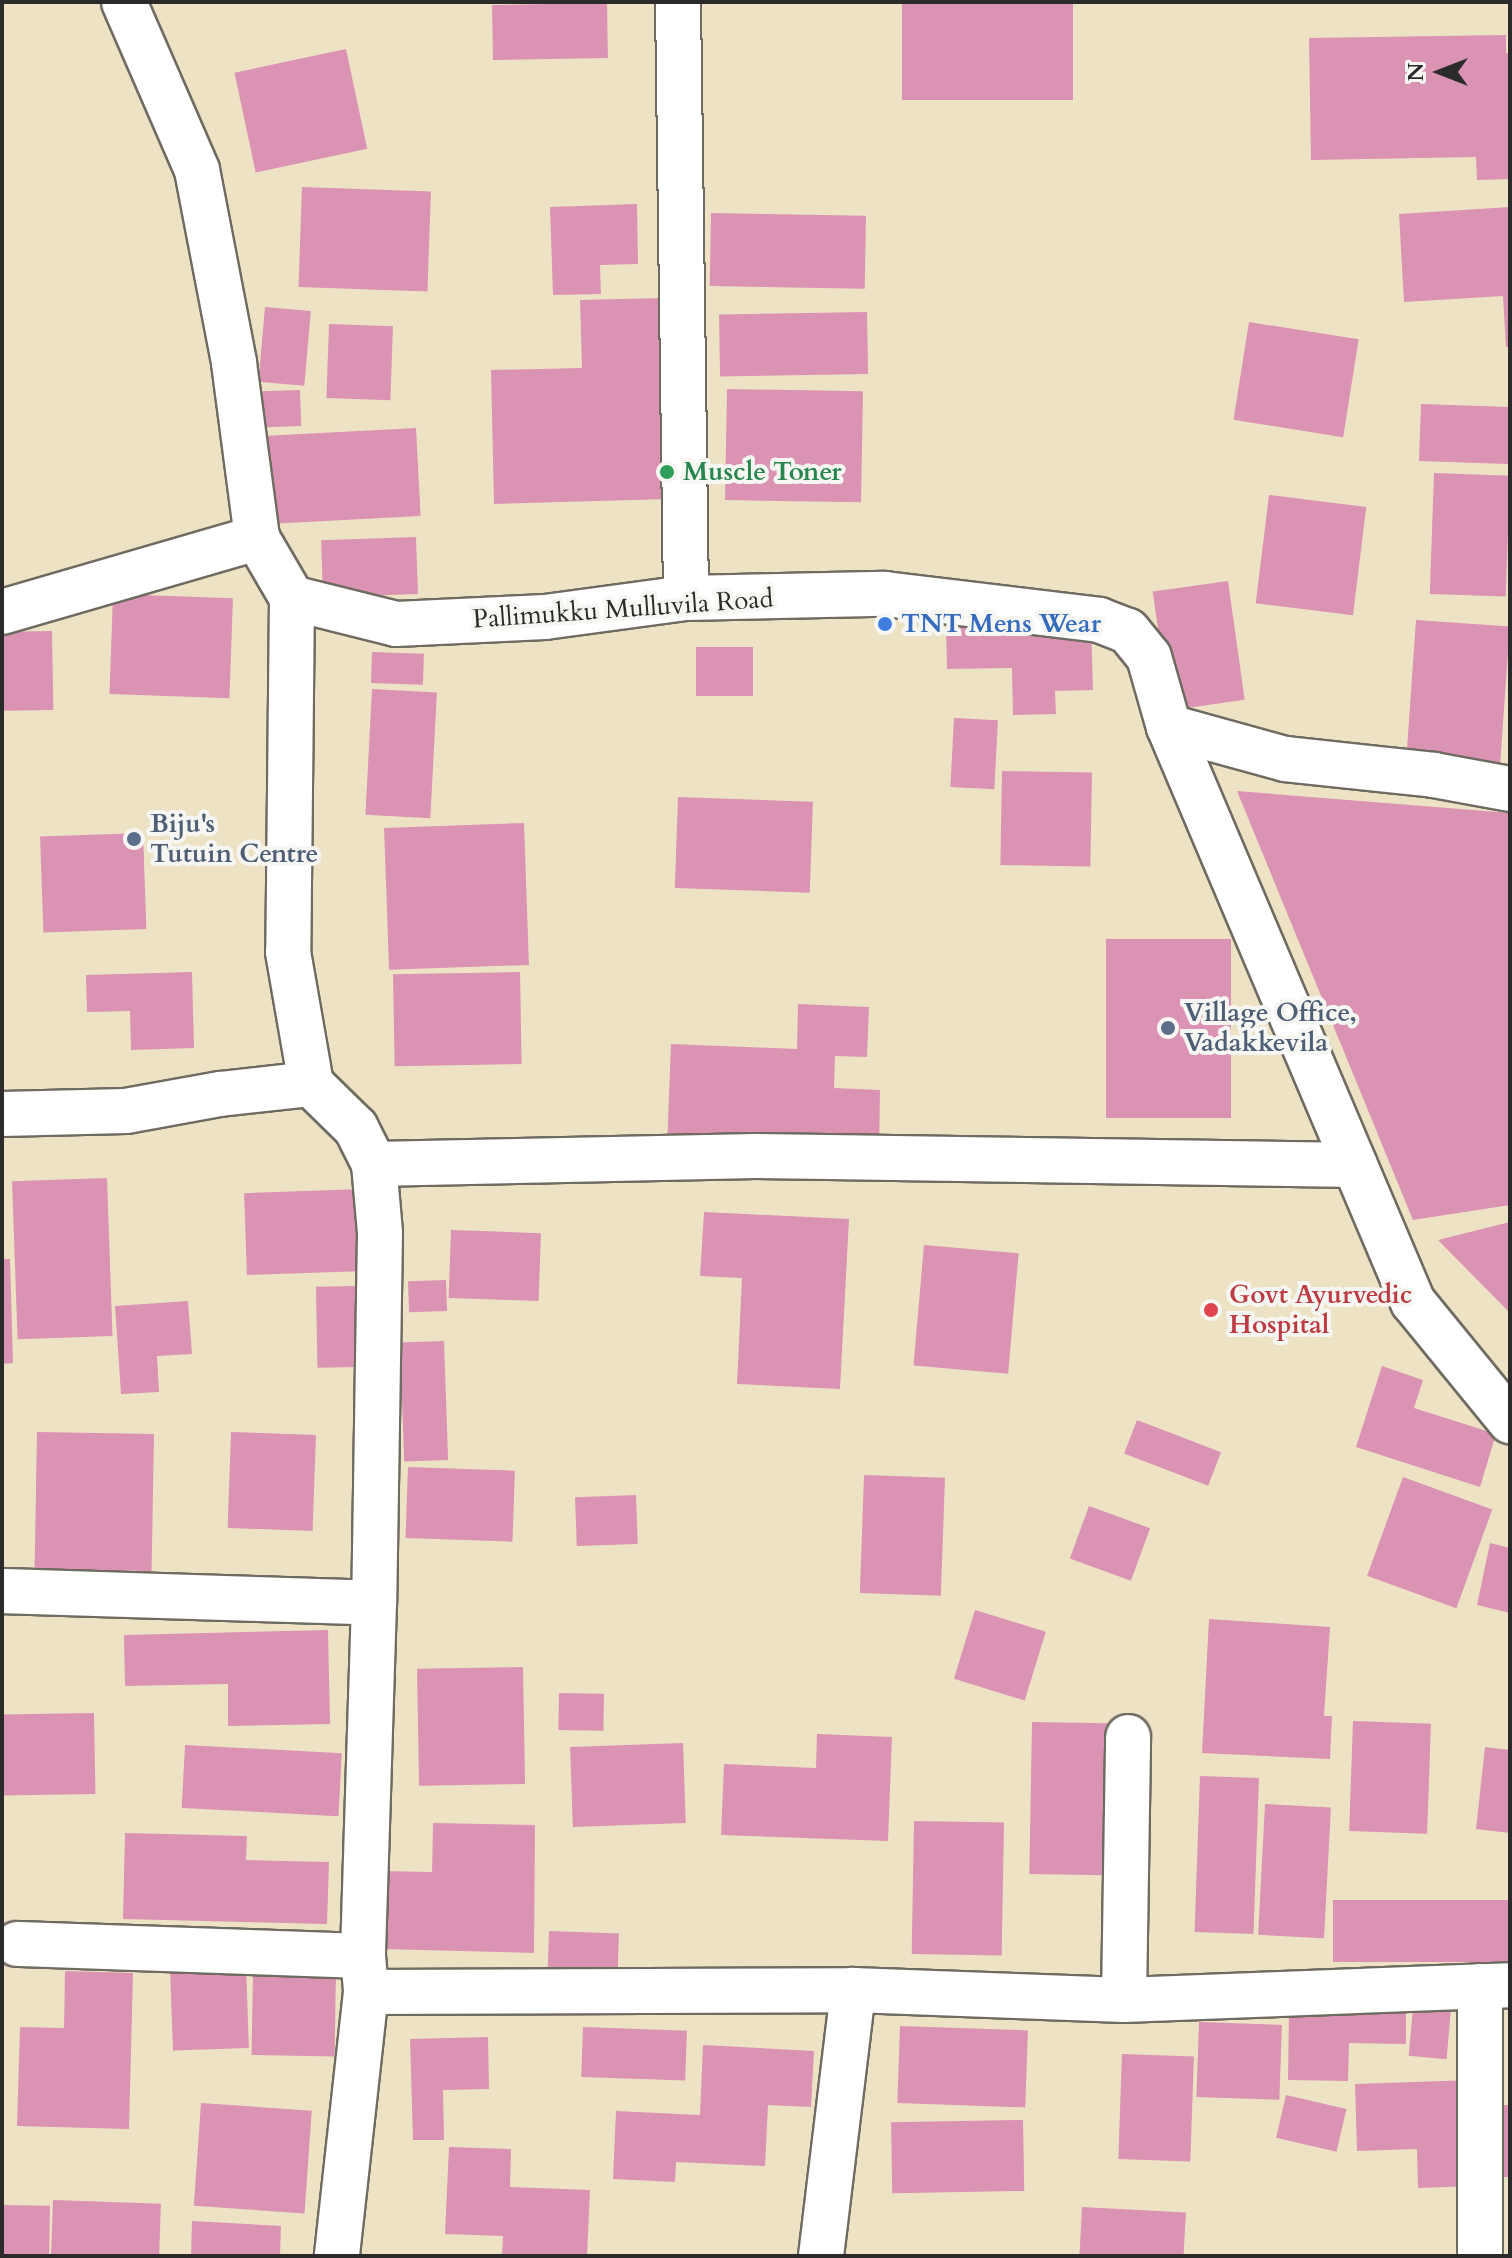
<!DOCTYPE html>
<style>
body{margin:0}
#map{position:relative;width:1512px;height:2258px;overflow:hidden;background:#eee2c5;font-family:Cardo,serif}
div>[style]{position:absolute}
.building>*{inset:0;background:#da93b2;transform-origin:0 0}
.roads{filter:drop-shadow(2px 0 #6f6b61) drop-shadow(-2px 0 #6f6b61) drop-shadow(0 2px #6f6b61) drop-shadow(0 -2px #6f6b61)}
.minor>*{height:44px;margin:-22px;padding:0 22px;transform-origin:22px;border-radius:22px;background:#fff}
.dots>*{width:22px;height:22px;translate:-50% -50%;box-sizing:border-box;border:4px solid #f6f6f2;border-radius:50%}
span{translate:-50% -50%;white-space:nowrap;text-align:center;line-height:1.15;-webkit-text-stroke:8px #f6f6f2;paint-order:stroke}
.leisure-label{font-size:26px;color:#27864d;font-weight:700}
.left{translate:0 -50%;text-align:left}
.street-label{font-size:26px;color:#2b2b2b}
.shop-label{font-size:26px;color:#366cbe;font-weight:700}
.service-label{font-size:26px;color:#4e5e75;font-weight:700}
.health-label{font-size:26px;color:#be3a42;font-weight:700}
.frame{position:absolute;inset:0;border:4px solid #2b2b2b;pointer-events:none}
.north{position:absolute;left:1400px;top:32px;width:80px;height:80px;-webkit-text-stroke:6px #f6f6f2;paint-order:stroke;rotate:270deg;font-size:22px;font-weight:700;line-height:32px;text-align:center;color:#2b2b2b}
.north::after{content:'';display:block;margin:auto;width:28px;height:36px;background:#2b2b2b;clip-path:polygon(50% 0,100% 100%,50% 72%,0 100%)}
</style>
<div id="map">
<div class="building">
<i style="left:902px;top:2px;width:171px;height:98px"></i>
<i style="left:607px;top:3px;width:55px;height:115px;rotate:89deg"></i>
<i style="clip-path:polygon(1506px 35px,1506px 53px,1510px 53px,1510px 179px,1477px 180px,1476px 157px,1311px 160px,1309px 38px)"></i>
<i style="left:346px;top:49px;width:102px;height:114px;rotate:78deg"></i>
<i style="left:302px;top:187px;width:129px;height:100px;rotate:2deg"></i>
<i style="clip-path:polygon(637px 204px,638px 264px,600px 265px,601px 294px,553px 295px,550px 207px)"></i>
<i style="clip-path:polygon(1510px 207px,1510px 347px,1506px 347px,1503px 296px,1404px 302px,1399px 214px)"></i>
<i style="left:711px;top:213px;width:155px;height:73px;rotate:1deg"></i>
<i style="clip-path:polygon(663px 298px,668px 499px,494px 504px,491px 370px,582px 368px,580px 300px)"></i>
<i style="left:265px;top:307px;width:46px;height:75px;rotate:5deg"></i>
<i style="left:867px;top:312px;width:62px;height:148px;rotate:89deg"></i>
<i style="left:1249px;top:322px;width:111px;height:99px;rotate:9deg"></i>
<i style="left:329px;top:324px;width:64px;height:74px;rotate:2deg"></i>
<i style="left:727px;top:389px;width:136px;height:111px;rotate:1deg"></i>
<i style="left:300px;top:390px;width:36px;height:52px;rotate:88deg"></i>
<i style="left:1421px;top:404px;width:89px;height:57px;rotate:2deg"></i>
<i style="left:416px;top:428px;width:88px;height:158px;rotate:87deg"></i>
<i style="left:1434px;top:473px;width:76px;height:121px;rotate:2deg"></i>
<i style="left:1269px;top:495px;width:98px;height:109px;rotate:7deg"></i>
<i style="left:416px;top:537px;width:57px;height:95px;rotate:88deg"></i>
<i style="left:1228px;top:581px;width:120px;height:76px;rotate:82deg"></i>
<i style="left:113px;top:594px;width:120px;height:100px;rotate:2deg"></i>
<i style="left:1416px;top:620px;width:94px;height:138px;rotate:4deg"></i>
<i style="clip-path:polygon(1091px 624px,1093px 690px,1055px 691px,1056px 714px,1013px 715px,1012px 668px,947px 669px,946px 627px)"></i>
<i style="left:52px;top:631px;width:79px;height:50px;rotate:89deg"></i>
<i style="left:696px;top:647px;width:57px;height:49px"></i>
<i style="left:372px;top:652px;width:52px;height:31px;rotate:2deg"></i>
<i style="left:372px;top:689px;width:65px;height:126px;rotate:3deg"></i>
<i style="left:954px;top:718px;width:44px;height:69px;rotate:3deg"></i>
<i style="left:1002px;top:771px;width:90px;height:94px;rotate:1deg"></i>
<i style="clip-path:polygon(1237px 791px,1510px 813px,1510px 1205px,1413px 1220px)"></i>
<i style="left:678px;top:797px;width:135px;height:91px;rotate:2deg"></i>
<i style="left:524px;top:823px;width:142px;height:140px;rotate:88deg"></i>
<i style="left:143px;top:833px;width:96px;height:103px;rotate:88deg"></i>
<i style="left:1106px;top:939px;width:125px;height:179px"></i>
<i style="clip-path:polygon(192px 972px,194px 1048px,131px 1050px,130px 1011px,87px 1012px,86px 975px)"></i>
<i style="left:520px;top:972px;width:92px;height:127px;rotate:89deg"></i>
<i style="clip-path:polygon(798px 1004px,869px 1007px,867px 1057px,835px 1056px,834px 1088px,880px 1090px,879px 1156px,667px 1148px,671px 1044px,797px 1049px)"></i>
<i style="left:107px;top:1178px;width:158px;height:95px;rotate:88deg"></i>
<i style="left:363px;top:1189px;width:82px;height:119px;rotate:88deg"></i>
<i style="clip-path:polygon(704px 1212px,849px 1219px,840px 1389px,737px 1384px,742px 1278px,700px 1276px)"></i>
<i style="clip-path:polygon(1510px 1222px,1510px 1313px,1438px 1240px)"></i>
<i style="left:451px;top:1230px;width:90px;height:68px;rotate:2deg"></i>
<i style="left:924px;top:1245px;width:95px;height:121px;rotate:5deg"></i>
<i style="clip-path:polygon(2px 1259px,10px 1259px,13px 1363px,2px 1364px)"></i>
<i style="left:446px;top:1280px;width:31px;height:38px;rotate:88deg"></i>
<i style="left:358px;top:1286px;width:81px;height:42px;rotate:89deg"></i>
<i style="clip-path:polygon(188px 1301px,192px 1354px,157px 1356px,159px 1392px,121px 1394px,115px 1306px)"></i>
<i style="left:444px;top:1341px;width:119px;height:44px;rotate:88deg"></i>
<i style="clip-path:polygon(1382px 1366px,1423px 1380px,1414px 1408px,1496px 1434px,1480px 1487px,1356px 1447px)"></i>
<i style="left:1137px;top:1420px;width:90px;height:36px;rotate:21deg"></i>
<i style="left:37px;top:1432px;width:117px;height:137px;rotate:1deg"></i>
<i style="left:231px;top:1432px;width:85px;height:96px;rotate:2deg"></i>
<i style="left:408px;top:1467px;width:107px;height:71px;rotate:2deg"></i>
<i style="left:864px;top:1475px;width:81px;height:118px;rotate:2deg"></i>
<i style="left:1403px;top:1477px;width:95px;height:105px;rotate:20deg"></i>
<i style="left:636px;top:1495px;width:49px;height:61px;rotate:88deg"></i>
<i style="left:1089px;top:1506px;width:65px;height:56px;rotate:20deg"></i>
<i style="clip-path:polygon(1490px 1543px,1510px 1548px,1510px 1613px,1477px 1605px)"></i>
<i style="left:975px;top:1610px;width:74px;height:72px;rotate:17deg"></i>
<i style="clip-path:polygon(1209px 1619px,1330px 1627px,1324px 1716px,1332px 1716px,1330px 1759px,1202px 1753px)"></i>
<i style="clip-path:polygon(328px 1630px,330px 1724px,228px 1726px,228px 1684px,125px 1686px,124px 1635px)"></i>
<i style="left:523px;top:1667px;width:117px;height:106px;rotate:89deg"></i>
<i style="left:559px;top:1693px;width:45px;height:37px;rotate:1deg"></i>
<i style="left:94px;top:1713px;width:81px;height:92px;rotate:89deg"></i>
<i style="left:1353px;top:1721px;width:78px;height:110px;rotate:2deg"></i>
<i style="left:1032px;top:1722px;width:90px;height:152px;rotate:1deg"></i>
<i style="clip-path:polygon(817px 1734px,892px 1737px,888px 1841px,721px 1835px,724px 1764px,816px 1768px)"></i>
<i style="left:683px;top:1743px;width:80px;height:113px;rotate:88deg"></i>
<i style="left:185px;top:1745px;width:157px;height:63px;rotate:3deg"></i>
<i style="clip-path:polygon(1485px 1747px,1510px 1750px,1510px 1833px,1476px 1829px)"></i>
<i style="left:1200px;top:1776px;width:59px;height:156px;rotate:2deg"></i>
<i style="left:1265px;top:1804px;width:66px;height:131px;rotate:3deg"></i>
<i style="left:914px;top:1821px;width:90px;height:133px;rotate:1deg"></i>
<i style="clip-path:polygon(433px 1823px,535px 1825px,534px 1953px,381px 1949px,383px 1871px,432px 1872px)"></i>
<i style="clip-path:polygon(125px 1833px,247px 1836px,246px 1860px,329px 1862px,327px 1924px,123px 1919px)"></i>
<i style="left:1510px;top:1900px;width:62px;height:177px;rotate:90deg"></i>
<i style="left:549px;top:1931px;width:70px;height:48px;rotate:2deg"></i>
<i style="left:246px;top:1965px;width:83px;height:76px;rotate:88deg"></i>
<i style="clip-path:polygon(65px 1971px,133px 1973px,129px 2129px,17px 2126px,20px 2027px,64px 2028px)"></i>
<i style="left:253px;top:1971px;width:83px;height:84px;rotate:1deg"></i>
<i style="left:1413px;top:2007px;width:38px;height:49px;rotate:5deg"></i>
<i style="clip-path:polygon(1289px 2010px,1406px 2013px,1406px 2044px,1349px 2043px,1348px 2081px,1288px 2080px)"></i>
<i style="left:1199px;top:2022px;width:83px;height:75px;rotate:2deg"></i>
<i style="left:900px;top:2026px;width:128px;height:77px;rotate:2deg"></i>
<i style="left:583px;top:2027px;width:104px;height:50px;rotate:2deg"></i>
<i style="clip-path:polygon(488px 2037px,489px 2089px,443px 2090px,444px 2140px,413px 2140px,410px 2039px)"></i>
<i style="clip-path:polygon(703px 2045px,814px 2051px,811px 2107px,768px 2105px,765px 2166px,676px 2162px,675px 2182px,613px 2179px,616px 2111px,700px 2115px)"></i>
<i style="left:1122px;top:2054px;width:72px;height:105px;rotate:2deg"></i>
<i style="clip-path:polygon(1472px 2080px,1476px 2186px,1418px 2188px,1417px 2149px,1357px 2151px,1355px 2084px)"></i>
<i style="left:1286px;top:2095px;width:62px;height:44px;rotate:13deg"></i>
<i style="left:201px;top:2103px;width:111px;height:103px;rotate:4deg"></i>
<i style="left:1490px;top:2105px;width:20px;height:72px"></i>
<i style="left:1023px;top:2120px;width:71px;height:132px;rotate:89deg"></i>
<i style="clip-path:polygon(449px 2147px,511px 2149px,510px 2187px,590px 2190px,587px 2256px,502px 2256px,503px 2236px,445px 2234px)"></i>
<i style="left:53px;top:2200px;width:108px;height:56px;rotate:2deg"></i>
<i style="left:2px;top:2205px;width:48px;height:51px;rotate:1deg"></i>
<i style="left:1082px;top:2207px;width:104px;height:49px;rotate:3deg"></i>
<i style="clip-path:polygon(192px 2221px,281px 2226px,280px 2256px,191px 2256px)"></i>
</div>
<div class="roads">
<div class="minor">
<i style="left:124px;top:2px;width:183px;rotate:66.5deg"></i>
<i style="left:197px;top:170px;width:197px;rotate:79.1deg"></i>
<i style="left:234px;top:363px;width:177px;rotate:82.5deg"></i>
<i style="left:257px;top:538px;width:69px;rotate:59.7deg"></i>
<i style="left:292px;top:598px;width:107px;rotate:14deg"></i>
<i style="left:396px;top:624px;width:149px;rotate:-2.7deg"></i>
<i style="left:545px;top:617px;width:142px;rotate:-7.7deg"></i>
<i style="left:686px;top:598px;width:199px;rotate:-1.2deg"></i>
<i style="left:885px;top:594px;width:216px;rotate:6.9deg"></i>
<i style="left:1099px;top:620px;width:31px;rotate:21deg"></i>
<i style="left:1128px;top:631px;width:33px;rotate:51deg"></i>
<i style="left:1149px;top:657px;width:73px;rotate:74.1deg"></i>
<i style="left:1169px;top:727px;width:625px;rotate:67.01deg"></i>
<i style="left:1413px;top:1302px;width:154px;rotate:50.8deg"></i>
<i style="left:678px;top:2px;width:596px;rotate:89.23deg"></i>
<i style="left:292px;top:598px;width:354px;rotate:90.6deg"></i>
<i style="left:288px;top:952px;width:134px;rotate:80.1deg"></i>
<i style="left:311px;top:1084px;width:63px;rotate:44.4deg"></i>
<i style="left:356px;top:1128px;width:40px;rotate:63.4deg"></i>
<i style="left:374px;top:1164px;width:69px;rotate:85deg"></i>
<i style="left:380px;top:1233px;width:370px;rotate:90.9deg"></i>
<i style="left:374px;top:1603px;width:353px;rotate:91.8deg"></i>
<i style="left:363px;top:1956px;width:36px;rotate:85deg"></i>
<i style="left:366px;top:1992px;width:266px;rotate:96.3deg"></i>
<i style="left:2px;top:612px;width:266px;rotate:-16.2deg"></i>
<i style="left:1169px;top:727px;width:120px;rotate:15.4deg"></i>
<i style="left:1285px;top:759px;width:150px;rotate:6.1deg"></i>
<i style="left:1434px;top:775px;width:77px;rotate:10.4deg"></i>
<i style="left:2px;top:1114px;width:124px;rotate:-1.4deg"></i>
<i style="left:126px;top:1111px;width:96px;rotate:-10.3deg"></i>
<i style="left:220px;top:1094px;width:92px;rotate:-6.3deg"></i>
<i style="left:374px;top:1164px;width:382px;rotate:-1.2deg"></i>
<i style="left:756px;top:1156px;width:599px;rotate:0.86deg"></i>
<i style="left:2px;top:1591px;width:372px;rotate:1.8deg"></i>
<i style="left:17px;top:1944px;width:346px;rotate:2deg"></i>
<i style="left:366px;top:1992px;width:487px;rotate:-0.2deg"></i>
<i style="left:853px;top:1990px;width:271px;rotate:2.1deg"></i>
<i style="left:1124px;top:2000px;width:386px;rotate:-2.2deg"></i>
<i style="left:1124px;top:2000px;width:263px;rotate:-89.1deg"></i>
<i style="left:821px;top:2256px;width:268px;rotate:-83.1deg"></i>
<i style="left:1480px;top:2256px;width:270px;rotate:-90deg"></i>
</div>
</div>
<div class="dots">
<i style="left:667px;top:472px;background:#2e9e5b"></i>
<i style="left:885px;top:624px;background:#3f7fe0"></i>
<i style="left:134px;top:839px;background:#5c6f8a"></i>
<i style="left:1168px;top:1028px;background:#5c6f8a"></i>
<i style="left:1211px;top:1310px;background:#e0444e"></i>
</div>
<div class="leisure-label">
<span class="left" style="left:683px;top:472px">Muscle Toner</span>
</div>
<div class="street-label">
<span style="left:623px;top:609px;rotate:-4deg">Pallimukku Mulluvila Road</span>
</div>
<div class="shop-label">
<span class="left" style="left:901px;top:624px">TNT Mens Wear</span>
</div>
<div class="service-label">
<span class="left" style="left:150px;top:839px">Biju's<br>Tutuin Centre</span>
<span class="left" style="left:1184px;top:1028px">Village Office,<br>Vadakkevila</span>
</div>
<div class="health-label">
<span class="left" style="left:1229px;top:1310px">Govt Ayurvedic<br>Hospital</span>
</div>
<div class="frame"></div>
<div class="north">N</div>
</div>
